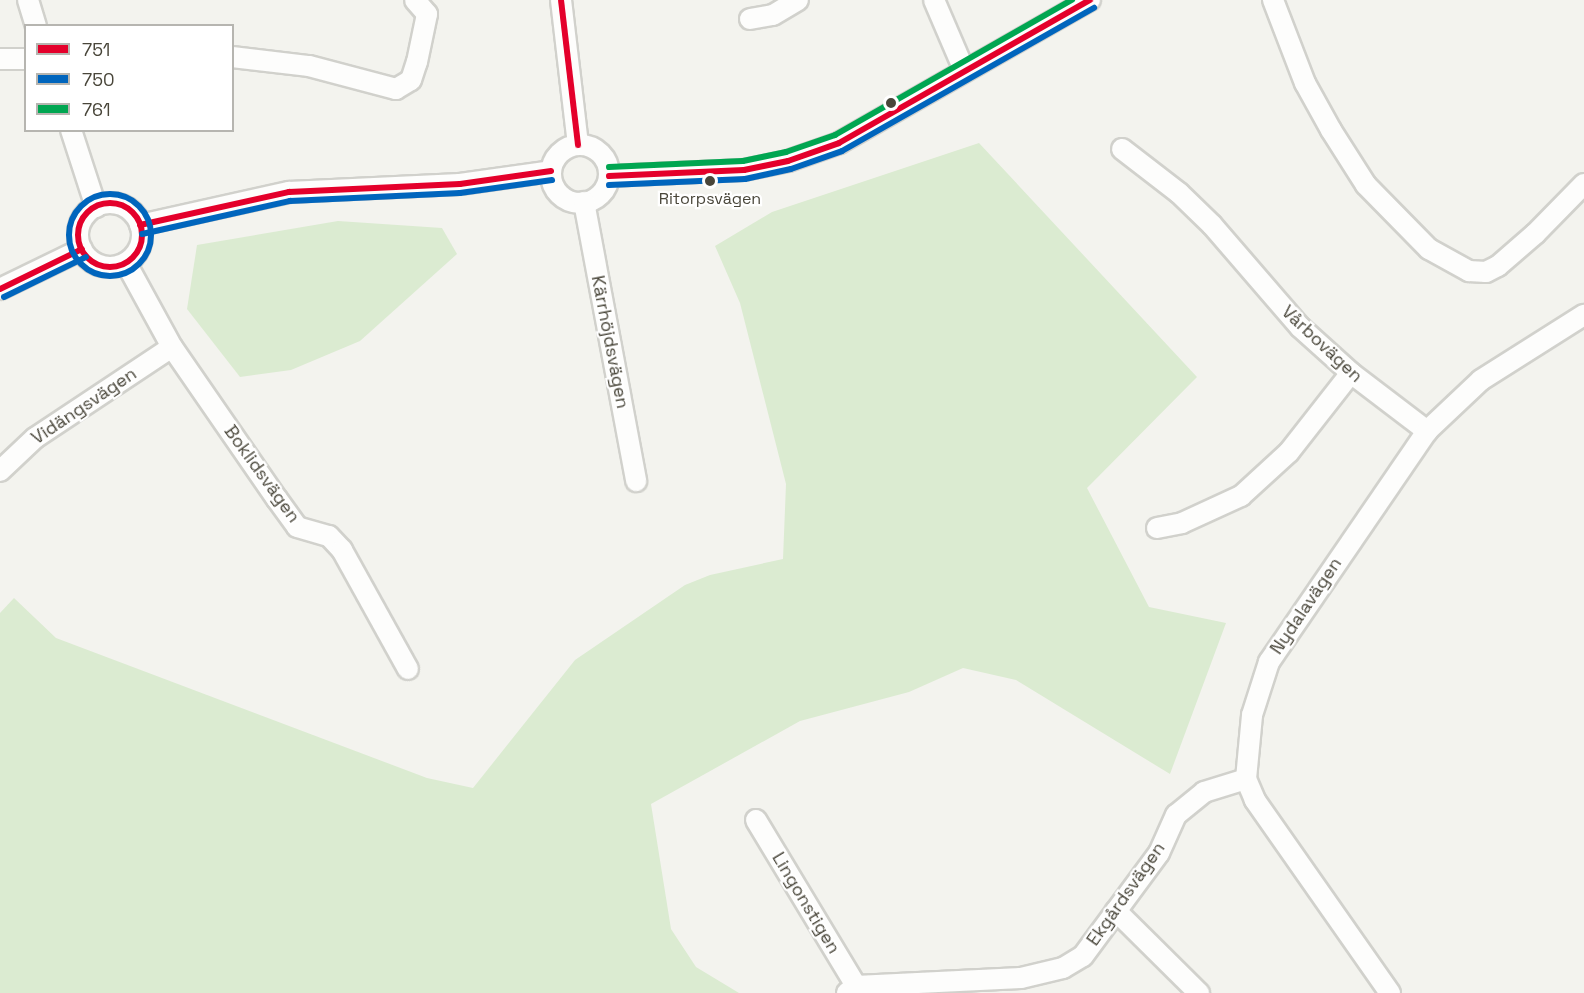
<!DOCTYPE html>
<meta charset="utf-8">
<style>
body{margin:0}
#map{position:relative;width:1584px;height:993px;overflow:hidden;background:#f3f3ee;font-family:"Space Grotesk",sans-serif}
div>[style]{position:absolute}
.green>*{inset:0;background:#dbebd1}
.roads{filter:drop-shadow(2px 0 #d1d1cc) drop-shadow(-2px 0 #d1d1cc) drop-shadow(0 2px #d1d1cc) drop-shadow(0 -2px #d1d1cc)}
.minor>*{height:20px;margin:-10px;padding:0 10px;transform-origin:10px;border-radius:10px;background:#fdfdfc}
.minor>.ring{margin:-10px;padding:0;box-sizing:content-box;background:none;border:20px solid #fdfdfc;border-radius:50%}
.bus-1>*{height:6px;margin:-3px;padding:0 3px;transform-origin:3px;border-radius:3px;background:#e4002b}
.bus-1>.ring{margin:-3px;padding:0;box-sizing:content-box;background:none;border:6px solid #e4002b;border-radius:50%}
.bus-2>*{height:6px;margin:-3px;padding:0 3px;transform-origin:3px;border-radius:3px;background:#0065bd}
.bus-2>.ring{margin:-3px;padding:0;box-sizing:content-box;background:none;border:6px solid #0065bd;border-radius:50%}
.bus-3>*{height:6px;margin:-3px;padding:0 3px;transform-origin:3px;border-radius:3px;background:#00a651}
.dots>*{width:16px;height:16px;translate:-50% -50%;box-sizing:border-box;border:3px solid #fff;border-radius:50%}
span{translate:-50% -50%;white-space:nowrap;text-align:center;line-height:1.15;-webkit-text-stroke:4.5px #fff;paint-order:stroke}
.bus-label{font-size:16px;color:#49463a}
.street-label{font-size:18px;color:#49463a}
.legend{position:absolute;left:24px;top:24px;width:210px;height:108px;box-sizing:border-box;background:#fff;border:2px solid #b6b5b0;margin:0;padding:8px 10px;list-style:none;font-size:18px;color:#49463a}
.legend li{display:flex;align-items:center;gap:12px;height:30px}
.legend b{width:30px;border:2px solid #b6b5b0}
</style>
<div id="map">
<div class="green">
<i style="clip-path:polygon(979px 143px,1197px 377px,1087px 488px,1149px 607px,1226px 623px,1170px 774px,1016px 680px,963px 668px,909px 692px,800px 721px,651px 804px,671px 929px,696px 967px,739px 993px,0 993px,0 613px,14px 598px,56px 638px,427px 778px,473px 788px,575px 660px,685px 585px,710px 575px,783px 559px,786px 484px,740px 303px,715px 246px,772px 212px)"></i>
<i style="clip-path:polygon(338px 221px,442px 228px,457px 254px,360px 341px,291px 370px,240px 377px,187px 309px,197px 245px)"></i>
</div>
<div class="roads">
<div class="minor">
<i style="left:28px;top:0;width:27px;rotate:73deg"></i>
<i style="left:561px;top:0;width:146px;rotate:83.3deg"></i>
<i style="left:934px;top:0;width:76px;rotate:66.8deg"></i>
<i style="left:1273px;top:0;width:89px;rotate:68.9deg"></i>
<i style="left:1305px;top:83px;width:54px;rotate:61deg"></i>
<i style="left:1331px;top:130px;width:65px;rotate:57.5deg"></i>
<i style="left:1366px;top:185px;width:90px;rotate:45.5deg"></i>
<i style="left:1429px;top:249px;width:46px;rotate:28.8deg"></i>
<i style="left:1469px;top:271px;width:17px;rotate:3deg"></i>
<i style="left:1486px;top:272px;width:13px;rotate:-27deg"></i>
<i style="left:1498px;top:266px;width:49px;rotate:-40.9deg"></i>
<i style="left:1535px;top:234px;width:70px;rotate:-45.6deg"></i>
<i style="left:750px;top:19px;width:23px;rotate:-10deg"></i>
<i style="left:773px;top:15px;width:29px;rotate:-31deg"></i>
<i style="left:232px;top:57px;width:78px;rotate:6.7deg"></i>
<i style="left:309px;top:66px;width:90px;rotate:14.8deg"></i>
<i style="left:396px;top:89px;width:17px;rotate:-31deg"></i>
<i style="left:411px;top:80px;width:19px;rotate:-72deg"></i>
<i style="left:417px;top:62px;width:49px;rotate:-78.2deg"></i>
<i style="left:427px;top:14px;width:18px;rotate:-131deg"></i>
<i style="left:0;top:59px;width:26px"></i>
<i style="left:71px;top:130px;width:81px;rotate:72deg"></i>
<i class="ring" style="left:551px;top:145px;width:38px;height:38px"></i>
<i style="left:1122px;top:149px;width:72px;rotate:37.7deg"></i>
<i style="left:1179px;top:193px;width:46px;rotate:44.1deg"></i>
<i style="left:1212px;top:225px;width:135px;rotate:49.2deg"></i>
<i style="left:1300px;top:327px;width:69px;rotate:42deg"></i>
<i style="left:1351px;top:373px;width:96px;rotate:37.3deg"></i>
<i style="left:609px;top:176px;width:135px;rotate:-2.5deg"></i>
<i style="left:744px;top:170px;width:45px;rotate:-11.6deg"></i>
<i style="left:788px;top:161px;width:54px;rotate:-19.4deg"></i>
<i style="left:839px;top:143px;width:289px;rotate:-29.7deg"></i>
<i style="left:584px;top:202px;width:284px;rotate:79.4deg"></i>
<i class="ring" style="left:78px;top:203px;width:44px;height:44px"></i>
<i style="left:140px;top:225px;width:153px;rotate:-12.5deg"></i>
<i style="left:289px;top:192px;width:171px;rotate:-2.7deg"></i>
<i style="left:460px;top:184px;width:92px;rotate:-8.1deg"></i>
<i style="left:126px;top:263px;width:96px;rotate:61.3deg"></i>
<i style="left:172px;top:347px;width:185px;rotate:55.4deg"></i>
<i style="left:277px;top:499px;width:34px;rotate:54deg"></i>
<i style="left:297px;top:527px;width:33px;rotate:16deg"></i>
<i style="left:329px;top:536px;width:19px;rotate:47deg"></i>
<i style="left:342px;top:550px;width:136px;rotate:61deg"></i>
<i style="left:0;top:289px;width:91px;rotate:-26deg"></i>
<i style="left:0;top:471px;width:48px;rotate:-43.3deg"></i>
<i style="left:35px;top:438px;width:164px;rotate:-33.6deg"></i>
<i style="left:1157px;top:528px;width:25px;rotate:-11deg"></i>
<i style="left:1182px;top:523px;width:65px;rotate:-24.6deg"></i>
<i style="left:1241px;top:496px;width:65px;rotate:-42.5deg"></i>
<i style="left:1289px;top:452px;width:100px;rotate:-51.9deg"></i>
<i style="left:756px;top:820px;width:194px;rotate:58.9deg"></i>
<i style="left:1116px;top:911px;width:117px;rotate:44.7deg"></i>
<i style="left:847px;top:993px;width:11px;rotate:-38deg"></i>
<i style="left:856px;top:986px;width:165px;rotate:-2.8deg"></i>
<i style="left:1021px;top:978px;width:43px;rotate:-13.4deg"></i>
<i style="left:1063px;top:968px;width:23px;rotate:-31deg"></i>
<i style="left:1083px;top:956px;width:128px;rotate:-53.6deg"></i>
<i style="left:1159px;top:853px;width:42px;rotate:-65.9deg"></i>
<i style="left:1176px;top:815px;width:36px;rotate:-39deg"></i>
<i style="left:1204px;top:792px;width:44px;rotate:-17.2deg"></i>
<i style="left:1390px;top:993px;width:236px;rotate:-125deg"></i>
<i style="left:1255px;top:800px;width:23px;rotate:-113deg"></i>
<i style="left:1246px;top:779px;width:64px;rotate:-84.6deg"></i>
<i style="left:1252px;top:715px;width:56px;rotate:-72.2deg"></i>
<i style="left:1269px;top:662px;width:280px;rotate:-55.6deg"></i>
<i style="left:1427px;top:431px;width:74px;rotate:-43.4deg"></i>
<i style="left:1481px;top:380px;width:122px;rotate:-32.3deg"></i>
</div>
</div>
<div class="bus-1">
<i style="left:561px;top:0;width:146px;rotate:83.3deg"></i>
<i style="left:609px;top:176px;width:135px;rotate:-2.5deg"></i>
<i style="left:744px;top:170px;width:45px;rotate:-11.6deg"></i>
<i style="left:788px;top:161px;width:54px;rotate:-19.4deg"></i>
<i style="left:839px;top:143px;width:289px;rotate:-29.7deg"></i>
<i class="ring" style="left:78px;top:203px;width:58px;height:58px"></i>
<i style="left:140px;top:225px;width:153px;rotate:-12.5deg"></i>
<i style="left:289px;top:192px;width:171px;rotate:-2.7deg"></i>
<i style="left:460px;top:184px;width:92px;rotate:-8.1deg"></i>
<i style="left:0;top:289px;width:91px;rotate:-26deg"></i>
</div>
<div class="bus-2">
<i style="left:609px;top:185px;width:136px;rotate:-2.5deg"></i>
<i style="left:745px;top:179px;width:47px;rotate:-12.3deg"></i>
<i style="left:791px;top:169px;width:54px;rotate:-19.4deg"></i>
<i style="left:842px;top:151px;width:290px;rotate:-29.6deg"></i>
<i class="ring" style="left:69px;top:194px;width:76px;height:76px"></i>
<i style="left:142px;top:234px;width:152px;rotate:-12.6deg"></i>
<i style="left:290px;top:201px;width:170px;rotate:-2.7deg"></i>
<i style="left:460px;top:193px;width:93px;rotate:-8deg"></i>
<i style="left:4px;top:297px;width:91px;rotate:-26deg"></i>
</div>
<div class="bus-3">
<i style="left:609px;top:167px;width:134px;rotate:-2.6deg"></i>
<i style="left:743px;top:161px;width:44px;rotate:-11.8deg"></i>
<i style="left:786px;top:152px;width:52px;rotate:-19.1deg"></i>
<i style="left:835px;top:135px;width:273px;rotate:-29.7deg"></i>
</div>
<div class="dots">
<i style="left:891px;top:103px;background:#49463a"></i>
<i style="left:710px;top:181px;background:#49463a"></i>
</div>
<div class="bus-label">
<span style="left:710px;top:199px">Ritorpsvägen</span>
</div>
<div class="street-label">
<span style="left:610px;top:342px;rotate:79deg">Kärrhöjdsvägen</span>
<span style="left:1322px;top:344px;rotate:43deg">Vårbovägen</span>
<span style="left:84px;top:406px;rotate:-34deg">Vidängsvägen</span>
<span style="left:262px;top:474px;rotate:54deg">Boklidsvägen</span>
<span style="left:1306px;top:606px;rotate:-56deg">Nydalavägen</span>
<span style="left:1126px;top:894px;rotate:-55deg">Ekgårdsvägen</span>
<span style="left:806px;top:903px;rotate:59deg">Lingonstigen</span>
</div>
<ul class="legend">
<li><b style="height:8px;background:#e4002b"></b>751</li>
<li><b style="height:8px;background:#0065bd"></b>750</li>
<li><b style="height:8px;background:#00a651"></b>761</li>
</ul>
</div>
